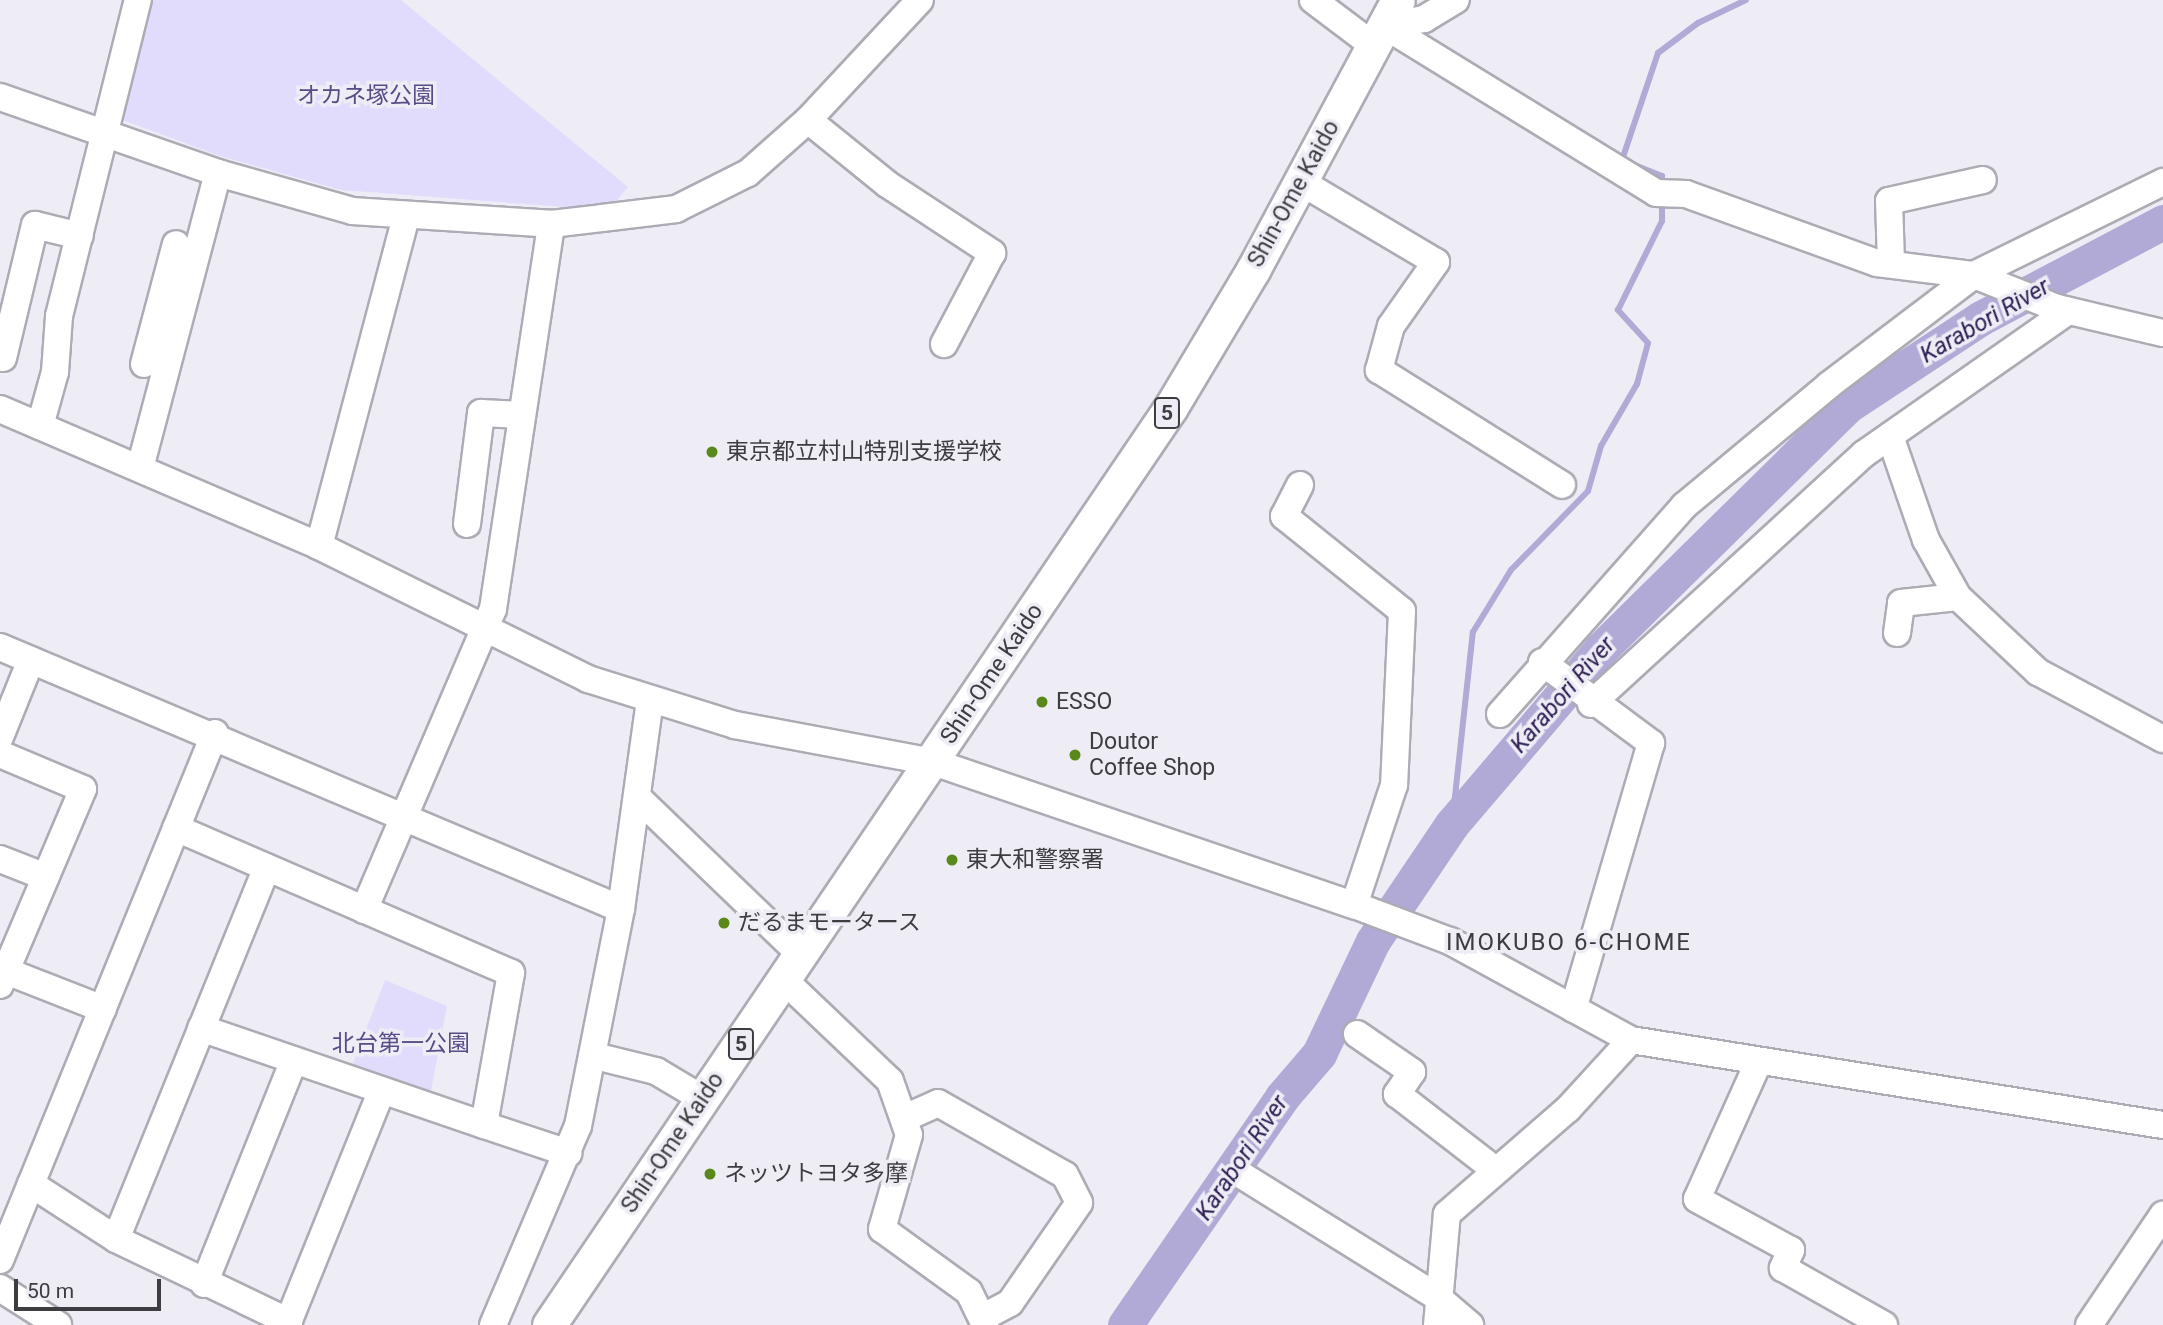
<!DOCTYPE html>
<meta charset="utf-8">
<style>
body{margin:0}
#map{position:relative;width:2163px;height:1325px;overflow:hidden;background:#eeedf6;font-family:Roboto,"Noto Sans JP",sans-serif}
div>[style]{position:absolute}
.green>*{inset:0;background:#e1dcfc}
.stream>*{height:6px;margin:-3px;padding:0 3px;transform-origin:3px;border-radius:3px;background:#b1a9d6}
.river>*{height:35px;margin:-17.5px;padding:0 17.5px;transform-origin:17.5px;border-radius:17.5px;background:#b1a9d6}
.roads{filter:drop-shadow(2px 0 #adabb4) drop-shadow(-2px 0 #adabb4) drop-shadow(0 2px #adabb4) drop-shadow(0 -2px #adabb4)}
.minor>*{height:26px;margin:-13px;padding:0 13px;transform-origin:13px;border-radius:13px;background:#fff}
.major>*{height:33px;margin:-16.5px;padding:0 16.5px;transform-origin:16.5px;border-radius:16.5px;background:#fff}
.dots>*{width:19px;height:19px;translate:-50% -50%;box-sizing:border-box;border:4px solid #eeedf6;border-radius:50%}
span{translate:-50% -50%;white-space:nowrap;text-align:center;line-height:1.15;-webkit-text-stroke:7px #eeedf6;paint-order:stroke}
.shield-label span{padding:2px 5px;background:#eeedf6;border:2px solid;border-radius:5px;-webkit-text-stroke-width:0}
.shield-label{font-size:21px;color:#3d3c40;font-weight:700}
.park-label{font-size:23px;color:#594b86}
.street-label{font-size:23px;color:#3d3c40}
.poi-label{font-size:23px;color:#3d3c40}
.left{translate:0 -50%;text-align:left}
.water-label{font-size:24px;color:#2e1e54;font-style:italic}
.neighbourhood-label{font-size:24px;color:#3d3c40;letter-spacing:2px}
.scale{position:absolute;left:14px;top:1279px;width:147px;height:32px;box-sizing:border-box;border:4px solid #3d3c40;border-top:0;padding-left:9px;font-size:21px;line-height:24px;white-space:nowrap;color:#3d3c40;-webkit-text-stroke:5px #eeedf6;paint-order:stroke}
</style>
<div id="map">
<div class="green">
<i style="clip-path:polygon(152px 0,401px 0,628px 187px,613px 205px,578px 208px,341px 190px,220px 156px,120px 119px)"></i>
<i style="clip-path:polygon(385px 980px,447px 1006px,430px 1096px,351px 1068px)"></i>
</div>
<div class="stream">
<i style="left:1662px;top:188px;width:12px;rotate:-90deg"></i>
<i style="left:1662px;top:176px;width:43px;rotate:-158.2deg"></i>
<i style="left:1622px;top:160px;width:113px;rotate:-71.4deg"></i>
<i style="left:1658px;top:53px;width:50px;rotate:-36.9deg"></i>
<i style="left:1698px;top:23px;width:53px;rotate:-25.6deg"></i>
<i style="left:1452px;top:824px;width:193px;rotate:-83.8deg"></i>
<i style="left:1473px;top:632px;width:73px;rotate:-58.5deg"></i>
<i style="left:1511px;top:570px;width:110px;rotate:-45.7deg"></i>
<i style="left:1588px;top:491px;width:47px;rotate:-73.9deg"></i>
<i style="left:1601px;top:446px;width:72px;rotate:-59.9deg"></i>
<i style="left:1637px;top:384px;width:42px;rotate:-75deg"></i>
<i style="left:1648px;top:343px;width:45px;rotate:-132.3deg"></i>
<i style="left:1618px;top:310px;width:99px;rotate:-63.7deg"></i>
<i style="left:1662px;top:221px;width:22px;rotate:-90deg"></i>
</div>
<div class="river">
<i style="left:1125px;top:1325px;width:277px;rotate:-55.4deg"></i>
<i style="left:1282px;top:1097px;width:57px;rotate:-49.3deg"></i>
<i style="left:1319px;top:1054px;width:125px;rotate:-64.5deg"></i>
<i style="left:1373px;top:941px;width:141px;rotate:-56deg"></i>
<i style="left:1452px;top:824px;width:230px;rotate:-49.6deg"></i>
<i style="left:1601px;top:649px;width:346px;rotate:-44.6deg"></i>
<i style="left:1847px;top:406px;width:160px;rotate:-33.3deg"></i>
<i style="left:1981px;top:318px;width:206px;rotate:-27.8deg"></i>
</div>
<div class="roads">
<div class="minor">
<i style="left:1313px;top:0;width:76px;rotate:37deg"></i>
<i style="left:1385px;top:26px;width:318px;rotate:31.6deg"></i>
<i style="left:1656px;top:193px;width:30px;rotate:2deg"></i>
<i style="left:1686px;top:194px;width:203px;rotate:19.9deg"></i>
<i style="left:1877px;top:263px;width:98px;rotate:7.1deg"></i>
<i style="left:1974px;top:275px;width:89px;rotate:21.7deg"></i>
<i style="left:2057px;top:308px;width:109px;rotate:13.3deg"></i>
<i style="left:1385px;top:26px;width:40px;rotate:-10deg"></i>
<i style="left:1424px;top:19px;width:37px;rotate:-31deg"></i>
<i style="left:0;top:97px;width:231px;rotate:19.2deg"></i>
<i style="left:218px;top:173px;width:139px;rotate:15.8deg"></i>
<i style="left:352px;top:211px;width:199px;rotate:3.7deg"></i>
<i style="left:551px;top:224px;width:51px;rotate:-6.7deg"></i>
<i style="left:602px;top:218px;width:75px;rotate:-6.9deg"></i>
<i style="left:676px;top:209px;width:80px;rotate:-26.6deg"></i>
<i style="left:748px;top:173px;width:80px;rotate:-41.5deg"></i>
<i style="left:808px;top:120px;width:164px;rotate:-47deg"></i>
<i style="left:808px;top:120px;width:102px;rotate:39deg"></i>
<i style="left:887px;top:184px;width:126px;rotate:33.3deg"></i>
<i style="left:992px;top:253px;width:103px;rotate:117.8deg"></i>
<i style="left:1301px;top:182px;width:157px;rotate:30.7deg"></i>
<i style="left:1436px;top:262px;width:78px;rotate:125.1deg"></i>
<i style="left:1391px;top:326px;width:46px;rotate:105.3deg"></i>
<i style="left:1379px;top:370px;width:216px;rotate:32.1deg"></i>
<i style="left:1891px;top:263px;width:62px;rotate:-91.8deg"></i>
<i style="left:1889px;top:201px;width:96px;rotate:-12.6deg"></i>
<i style="left:3px;top:358px;width:137px;rotate:-76.5deg"></i>
<i style="left:35px;top:225px;width:46px;rotate:13.7deg"></i>
<i style="left:144px;top:364px;width:124px;rotate:-75.1deg"></i>
<i style="left:0;top:409px;width:347px;rotate:23.2deg"></i>
<i style="left:319px;top:546px;width:300px;rotate:26.3deg"></i>
<i style="left:588px;top:679px;width:154px;rotate:17.4deg"></i>
<i style="left:735px;top:725px;width:201px;rotate:10.6deg"></i>
<i style="left:933px;top:762px;width:445px;rotate:18.8deg"></i>
<i style="left:1354px;top:905px;width:103px;rotate:20.6deg"></i>
<i style="left:1450px;top:941px;width:206px;rotate:28.7deg"></i>
<i style="left:1631px;top:1040px;width:539px;rotate:9.08deg"></i>
<i style="left:40px;top:426px;width:56px;rotate:-74.5deg"></i>
<i style="left:55px;top:372px;width:56px;rotate:-85.9deg"></i>
<i style="left:59px;top:316px;width:326px;rotate:-76deg"></i>
<i style="left:1890px;top:436px;width:110px;rotate:70.9deg"></i>
<i style="left:1926px;top:540px;width:65px;rotate:60.7deg"></i>
<i style="left:1958px;top:597px;width:110px;rotate:43.2deg"></i>
<i style="left:2038px;top:672px;width:142px;rotate:28.2deg"></i>
<i style="left:140px;top:468px;width:305px;rotate:-75.2deg"></i>
<i style="left:1300px;top:485px;width:35px;rotate:117deg"></i>
<i style="left:1284px;top:516px;width:151px;rotate:38.8deg"></i>
<i style="left:1402px;top:611px;width:174px;rotate:92.6deg"></i>
<i style="left:1394px;top:785px;width:126px;rotate:108.4deg"></i>
<i style="left:467px;top:524px;width:112px;rotate:-82.8deg"></i>
<i style="left:481px;top:413px;width:41px;rotate:2.8deg"></i>
<i style="left:319px;top:546px;width:341px;rotate:-75.2deg"></i>
<i style="left:1897px;top:633px;width:30px;rotate:-82deg"></i>
<i style="left:1901px;top:603px;width:57px;rotate:-6deg"></i>
<i style="left:0;top:647px;width:674px;rotate:22.87deg"></i>
<i style="left:1542px;top:662px;width:136px;rotate:36.6deg"></i>
<i style="left:1651px;top:743px;width:277px;rotate:106.3deg"></i>
<i style="left:1591px;top:704px;width:370px;rotate:-42.5deg"></i>
<i style="left:1864px;top:454px;width:249px;rotate:-35deg"></i>
<i style="left:1500px;top:714px;width:278px;rotate:-48.5deg"></i>
<i style="left:1684px;top:506px;width:189px;rotate:-39.8deg"></i>
<i style="left:1829px;top:385px;width:182px;rotate:-37.2deg"></i>
<i style="left:1974px;top:275px;width:211px;rotate:-26.2deg"></i>
<i style="left:0;top:737px;width:83px;rotate:-68.1deg"></i>
<i style="left:0;top:754px;width:90px;rotate:22.9deg"></i>
<i style="left:83px;top:789px;width:213px;rotate:113deg"></i>
<i style="left:638px;top:798px;width:226px;rotate:43.9deg"></i>
<i style="left:176px;top:828px;width:365px;rotate:23.4deg"></i>
<i style="left:511px;top:973px;width:154px;rotate:100.1deg"></i>
<i style="left:484px;top:1125px;width:299px;rotate:-161.1deg"></i>
<i style="left:0;top:859px;width:49px;rotate:21.4deg"></i>
<i style="left:364px;top:910px;width:327px;rotate:-66.8deg"></i>
<i style="left:493px;top:609px;width:389px;rotate:-81.4deg"></i>
<i style="left:6px;top:971px;width:104px;rotate:21.4deg"></i>
<i style="left:784px;top:980px;width:146px;rotate:43.6deg"></i>
<i style="left:890px;top:1081px;width:57px;rotate:70.6deg"></i>
<i style="left:909px;top:1135px;width:98px;rotate:106deg"></i>
<i style="left:882px;top:1229px;width:107px;rotate:35.9deg"></i>
<i style="left:969px;top:1292px;width:37px;rotate:64deg"></i>
<i style="left:1357px;top:1034px;width:67px;rotate:34.6deg"></i>
<i style="left:1412px;top:1072px;width:27px;rotate:124deg"></i>
<i style="left:1397px;top:1094px;width:123px;rotate:37.7deg"></i>
<i style="left:595px;top:1056px;width:63px;rotate:13.8deg"></i>
<i style="left:656px;top:1071px;width:55px;rotate:30.8deg"></i>
<i style="left:1759px;top:1061px;width:151px;rotate:114.2deg"></i>
<i style="left:1697px;top:1199px;width:107px;rotate:28.5deg"></i>
<i style="left:1791px;top:1250px;width:20px;rotate:114deg"></i>
<i style="left:1783px;top:1268px;width:116px;rotate:29.4deg"></i>
<i style="left:907px;top:1117px;width:34px;rotate:-24deg"></i>
<i style="left:938px;top:1103px;width:146px;rotate:29.6deg"></i>
<i style="left:1065px;top:1175px;width:31px;rotate:63deg"></i>
<i style="left:1079px;top:1203px;width:121px;rotate:124.6deg"></i>
<i style="left:1010px;top:1303px;width:30px;rotate:152deg"></i>
<i style="left:484px;top:1125px;width:89px;rotate:18.4deg"></i>
<i style="left:1243px;top:1176px;width:227px;rotate:31.9deg"></i>
<i style="left:1436px;top:1296px;width:45px;rotate:40.5deg"></i>
<i style="left:31px;top:1184px;width:101px;rotate:32.9deg"></i>
<i style="left:116px;top:1239px;width:192px;rotate:25.6deg"></i>
<i style="left:116px;top:1239px;width:401px;rotate:-67.9deg"></i>
<i style="left:0;top:1260px;width:569px;rotate:-67.81deg"></i>
<i style="left:204px;top:1284px;width:241px;rotate:-68.1deg"></i>
<i style="left:0;top:1288px;width:69px;rotate:32.5deg"></i>
<i style="left:287px;top:1325px;width:253px;rotate:-68deg"></i>
<i style="left:493px;top:1325px;width:216px;rotate:-66.9deg"></i>
<i style="left:578px;top:1126px;width:221px;rotate:-78.8deg"></i>
<i style="left:621px;top:909px;width:210px;rotate:-82.1deg"></i>
<i style="left:1437px;top:1325px;width:111px;rotate:-84.9deg"></i>
<i style="left:1447px;top:1214px;width:160px;rotate:-41deg"></i>
<i style="left:1568px;top:1109px;width:93px;rotate:-47.6deg"></i>
<i style="left:2089px;top:1325px;width:133px;rotate:-56.1deg"></i>
</div>
<div class="major">
<i style="left:549px;top:1325px;width:1109px;rotate:-55.88deg"></i>
<i style="left:1171px;top:407px;width:160px;rotate:-59.1deg"></i>
<i style="left:1253px;top:270px;width:306px;rotate:-61.8deg"></i>
</div>
</div>
<div class="dots">
<i style="left:712px;top:452px;background:#5a881a"></i>
<i style="left:1042px;top:702px;background:#5a881a"></i>
<i style="left:1075px;top:755px;background:#5a881a"></i>
<i style="left:952px;top:860px;background:#5a881a"></i>
<i style="left:724px;top:923px;background:#5a881a"></i>
<i style="left:710px;top:1174px;background:#5a881a"></i>
</div>
<div class="shield-label">
<span style="left:1167px;top:413px">5</span>
<span style="left:741px;top:1044px">5</span>
</div>
<div class="park-label">
<span style="left:366px;top:96px">オカネ塚公園</span>
<span style="left:401px;top:1044px">北台第一公園</span>
</div>
<div class="street-label">
<span style="left:1294px;top:194px;rotate:-61deg">Shin-Ome Kaido</span>
<span style="left:992px;top:674px;rotate:-56deg">Shin-Ome Kaido</span>
<span style="left:673px;top:1143px;rotate:-56deg">Shin-Ome Kaido</span>
</div>
<div class="poi-label">
<span class="left" style="left:726px;top:452px">東京都立村山特別支援学校</span>
<span class="left" style="left:1056px;top:702px">ESSO</span>
<span class="left" style="left:1089px;top:755px">Doutor<br>Coffee Shop</span>
<span class="left" style="left:966px;top:860px">東大和警察署</span>
<span class="left" style="left:738px;top:923px">だるまモータース</span>
<span class="left" style="left:724px;top:1174px">ネッツトヨタ多摩</span>
</div>
<div class="water-label">
<span style="left:1985px;top:321px;rotate:-30deg">Karabori River</span>
<span style="left:1563px;top:695px;rotate:-49deg">Karabori River</span>
<span style="left:1242px;top:1158px;rotate:-56deg">Karabori River</span>
</div>
<div class="neighbourhood-label">
<span style="left:1569px;top:943px">IMOKUBO 6-CHOME</span>
</div>
<div class="scale">50 m</div>
</div>
